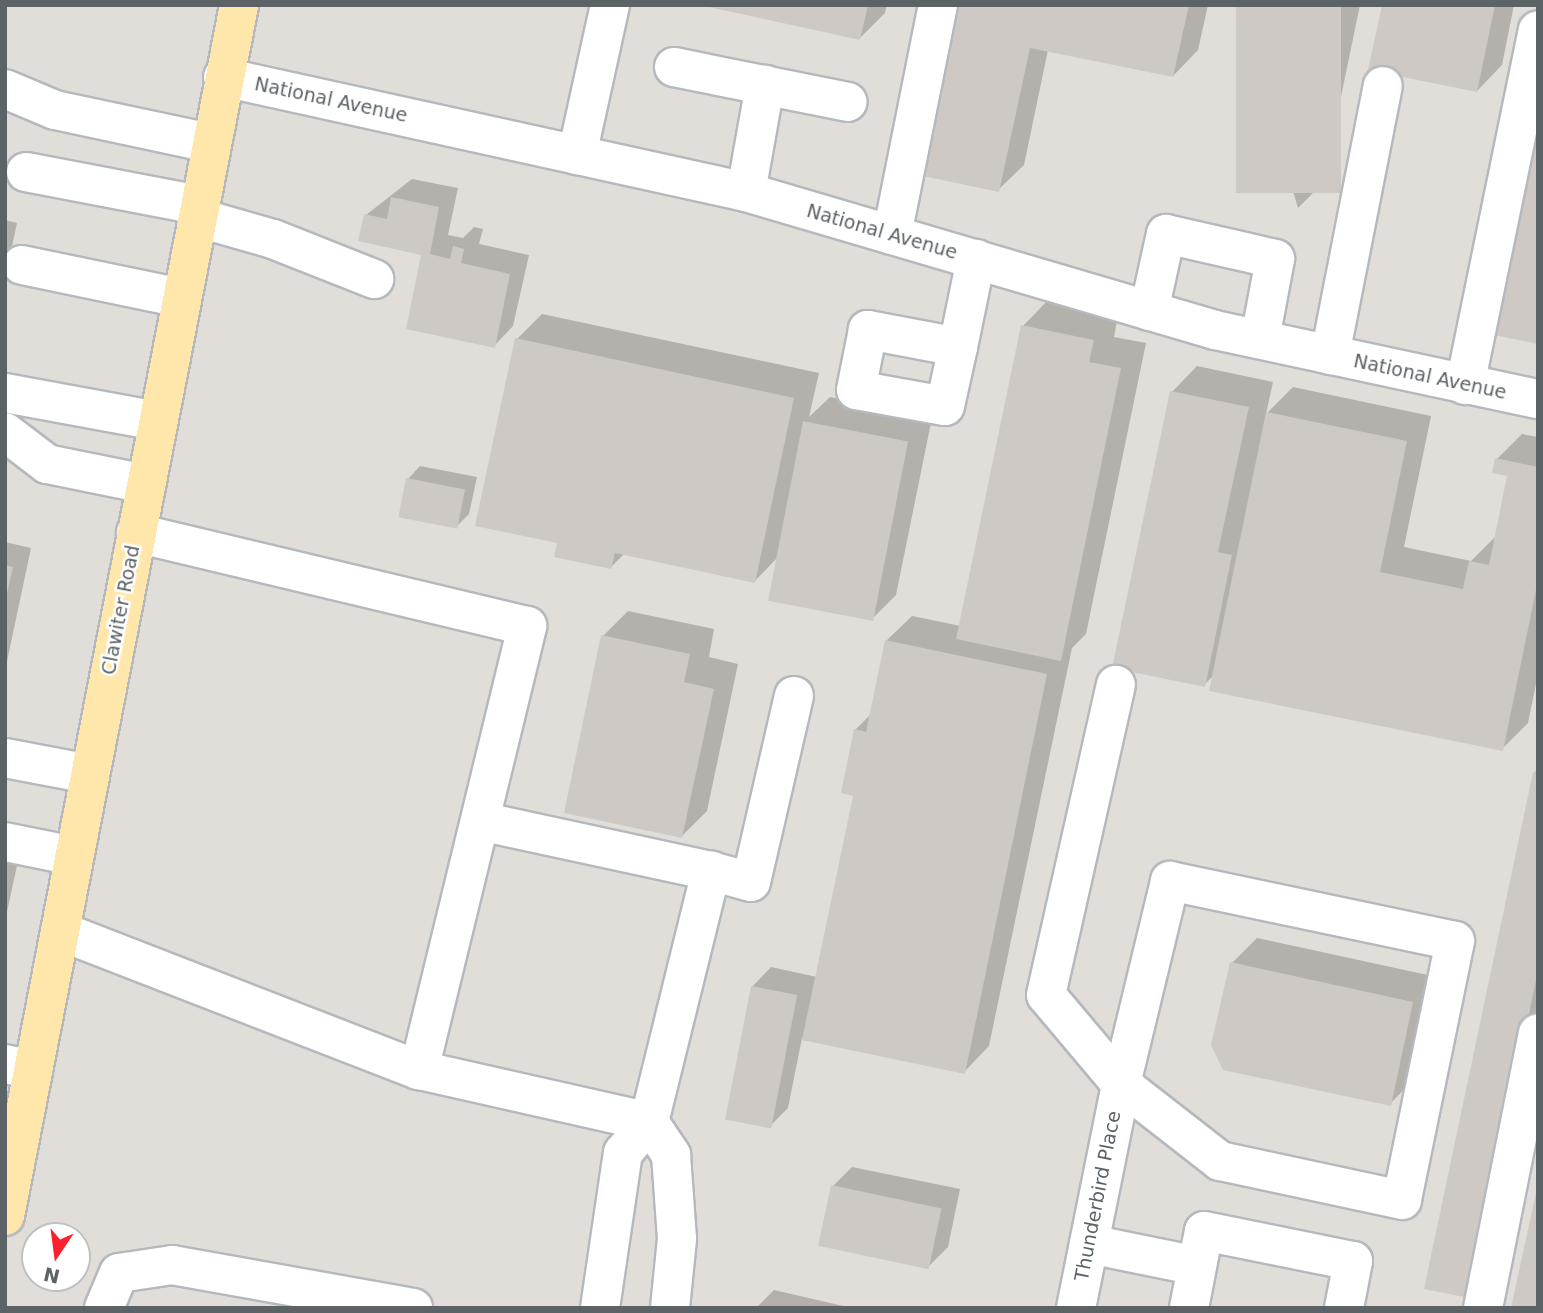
<!DOCTYPE html>
<style>
body{margin:0}
#map{position:relative;width:1543px;height:1313px;overflow:hidden;background:#f0ece5;font-family:"DejaVu Sans",sans-serif}
div>[style]{position:absolute}
.industrial>*{inset:0;background:#e1ded9}
.shadow>*{inset:0;background:#0003}
.building>*{inset:0;background:#cec9c4;transform-origin:0 0}
.roads{filter:drop-shadow(2px 0 #b5b9bd) drop-shadow(-2px 0 #b5b9bd) drop-shadow(0 2px #b5b9bd) drop-shadow(0 -2px #b5b9bd)}
.minor>*{height:38px;margin:-19px;padding:0 19px;transform-origin:19px;border-radius:19px;background:#fff}
.major>*{height:38px;margin:-19px;padding:0 19px;transform-origin:19px;border-radius:19px;background:#ffe6ab}
span{translate:-50% -50%;white-space:nowrap;text-align:center;line-height:1.15;-webkit-text-stroke:5px #fff;paint-order:stroke}
.street-label{font-size:19px;color:#5c6367}
.frame{position:absolute;inset:0;border:7px solid #5c6367;pointer-events:none}
.north{position:absolute;left:21px;top:1222px;width:70px;height:70px;box-sizing:border-box;background:#fff;border:2px solid #bec1c2;border-radius:50%;rotate:193deg;font-size:19px;font-weight:700;line-height:28px;text-align:center;color:#5c6367}
.north::after{content:'';display:block;margin:auto;width:24px;height:32px;background:#fb212f;clip-path:polygon(50% 0,100% 100%,50% 72%,0 100%)}
</style>
<div id="map">
<div class="industrial">
<i style="clip-path:polygon(evenodd,5px 5px,1538px 5px,1538px 1308px,5px 1308px,5px 5px,35px 1236px,77px 1236px,77px 1278px,35px 1278px,35px 1236px)"></i>
</div>
<div class="shadow">
<i style="clip-path:polygon(703px 5px,887px 5px,885px 13px,860px 38px)"></i>
<i style="clip-path:polygon(961px 5px,1208px 5px,1198px 50px,1173px 76px,1048px 50px,1024px 165px,998px 190px)"></i>
<i style="clip-path:polygon(1238px 5px,1360px 5px,1323px 183px,1298px 208px)"></i>
<i style="clip-path:polygon(1383px 5px,1514px 5px,1502px 65px,1477px 91px)"></i>
<i style="clip-path:polygon(412px 179px,458px 188px,448px 235px,463px 238px,474px 227px,483px 229px,479px 244px,529px 255px,513px 326px,494px 346px,423px 253px,366px 215px)"></i>
<i style="clip-path:polygon(5px 220px,17px 223px,5px 279px)"></i>
<i style="clip-path:polygon(1048px 300px,1118px 315px,1114px 337px,1146px 343px,1086px 634px,1072px 648px,989px 1046px,964px 1072px,802px 1038px,788px 1108px,769px 1127px,752px 987px,771px 967px,817px 977px,855px 794px,855px 730px,872px 713px,886px 641px,912px 616px,961px 626px,1023px 326px)"></i>
<i style="clip-path:polygon(542px 314px,819px 373px,809px 417px,830px 397px,932px 418px,896px 595px,871px 620px,776px 559px,755px 581px,625px 553px,611px 567px,559px 542px,517px 339px)"></i>
<i style="clip-path:polygon(1197px 366px,1273px 382px,1266px 414px,1293px 387px,1431px 416px,1404px 547px,1471px 561px,1496px 536px,1509px 475px,1497px 459px,1522px 434px,1538px 437px,1538px 674px,1528px 723px,1502px 749px,1214px 675px,1204px 685px,1172px 392px)"></i>
<i style="clip-path:polygon(420px 466px,477px 477px,469px 514px,456px 527px,408px 479px)"></i>
<i style="clip-path:polygon(5px 542px,31px 548px,5px 671px)"></i>
<i style="clip-path:polygon(628px 611px,714px 629px,709px 657px,738px 664px,707px 811px,682px 836px,603px 636px)"></i>
<i style="clip-path:polygon(1538px 769px,1538px 1061px,1426px 1287px,1535px 772px)"></i>
<i style="clip-path:polygon(5px 849px,20px 852px,5px 921px)"></i>
<i style="clip-path:polygon(1257px 938px,1437px 977px,1415px 1078px,1390px 1104px,1232px 963px)"></i>
<i style="clip-path:polygon(852px 1167px,960px 1189px,948px 1247px,929px 1266px,833px 1186px)"></i>
<i style="clip-path:polygon(1538px 1191px,1538px 1308px,1513px 1308px)"></i>
<i style="clip-path:polygon(774px 1290px,852px 1308px,756px 1308px)"></i>
</div>
<div class="building">
<i style="clip-path:polygon(700px 5px,868px 5px,860px 40px)"></i>
<i style="clip-path:polygon(959px 5px,1189px 5px,1173px 77px,1030px 48px,999px 192px,923px 176px)"></i>
<i style="left:1236px;top:5px;width:105px;height:188px"></i>
<i style="clip-path:polygon(1382px 5px,1495px 5px,1477px 92px,1368px 70px)"></i>
<i style="clip-path:polygon(1537px 129px,1538px 130px,1538px 344px,1494px 335px)"></i>
<i style="clip-path:polygon(391px 197px,439px 207px,430px 254px,450px 259px,453px 246px,464px 249px,461px 263px,510px 274px,495px 348px,406px 329px,421px 255px,358px 241px,364px 214px,387px 219px)"></i>
<i style="clip-path:polygon(1021px 325px,1094px 340px,1089px 362px,1121px 368px,1061px 661px,956px 639px)"></i>
<i style="clip-path:polygon(515px 338px,794px 398px,755px 583px,615px 553px,611px 569px,554px 557px,557px 543px,475px 526px)"></i>
<i style="clip-path:polygon(1170px 391px,1249px 407px,1218px 552px,1232px 555px,1205px 687px,1112px 668px)"></i>
<i style="clip-path:polygon(1266px 412px,1407px 441px,1380px 572px,1463px 589px,1469px 561px,1489px 565px,1507px 476px,1492px 473px,1495px 458px,1538px 467px,1538px 580px,1503px 751px,1209px 691px)"></i>
<i style="left:803px;top:421px;width:107px;height:183px;rotate:11deg"></i>
<i style="left:406px;top:478px;width:60px;height:40px;rotate:11deg"></i>
<i style="clip-path:polygon(5px 565px,13px 567px,6px 598px,5px 598px)"></i>
<i style="clip-path:polygon(601px 635px,690px 654px,684px 682px,714px 689px,682px 838px,564px 813px)"></i>
<i style="clip-path:polygon(885px 640px,1047px 674px,965px 1074px,802px 1040px,853px 796px,841px 793px,854px 729px,866px 732px)"></i>
<i style="clip-path:polygon(1533px 772px,1538px 773px,1538px 971px,1469px 1298px,1424px 1289px)"></i>
<i style="clip-path:polygon(1230px 962px,1413px 1002px,1391px 1106px,1223px 1070px,1211px 1045px)"></i>
<i style="left:751px;top:986px;width:47px;height:136px;rotate:11deg"></i>
<i style="left:831px;top:1185px;width:113px;height:62px;rotate:12deg"></i>
<i style="clip-path:polygon(1537px 1188px,1538px 1308px,1511px 1308px)"></i>
</div>
<div class="roads">
<div class="minor">
<i style="left:674px;top:67px;width:177px;rotate:11.4deg"></i>
<i style="left:223px;top:77px;width:535px;rotate:12.4deg"></i>
<i style="left:746px;top:192px;width:489px;rotate:16.4deg"></i>
<i style="left:1215px;top:330px;width:330px;rotate:12.1deg"></i>
<i style="left:5px;top:89px;width:54px;rotate:22.8deg"></i>
<i style="left:55px;top:110px;width:158px;rotate:12deg"></i>
<i style="left:577px;top:155px;width:154px;rotate:-77.6deg"></i>
<i style="left:26px;top:172px;width:176px;rotate:10.8deg"></i>
<i style="left:746px;top:192px;width:109px;rotate:-79.9deg"></i>
<i style="left:196px;top:217px;width:80px;rotate:15.9deg"></i>
<i style="left:273px;top:239px;width:109px;rotate:21.6deg"></i>
<i style="left:892px;top:235px;width:235px;rotate:-78.7deg"></i>
<i style="left:22px;top:265px;width:162px;rotate:11.7deg"></i>
<i style="left:1149px;top:311px;width:79px;rotate:-77.6deg"></i>
<i style="left:1166px;top:234px;width:112px;rotate:12.9deg"></i>
<i style="left:1275px;top:259px;width:81px;rotate:100.6deg"></i>
<i style="left:958px;top:347px;width:92px;rotate:-169.3deg"></i>
<i style="left:868px;top:330px;width:61px;rotate:101.3deg"></i>
<i style="left:856px;top:390px;width:90px;rotate:10.2deg"></i>
<i style="left:945px;top:406px;width:60px;rotate:-77.6deg"></i>
<i style="left:958px;top:347px;width:90px;rotate:-78.4deg"></i>
<i style="left:1330px;top:355px;width:274px;rotate:-78.9deg"></i>
<i style="left:1465px;top:385px;width:362px;rotate:-78.4deg"></i>
<i style="left:5px;top:393px;width:155px;rotate:10.4deg"></i>
<i style="left:5px;top:432px;width:53px;rotate:37.3deg"></i>
<i style="left:47px;top:464px;width:100px;rotate:11.5deg"></i>
<i style="left:5px;top:758px;width:86px;rotate:10.7deg"></i>
<i style="left:5px;top:842px;width:70px;rotate:11.5deg"></i>
<i style="left:711px;top:871px;width:41px;rotate:15.4deg"></i>
<i style="left:751px;top:882px;width:191px;rotate:-77deg"></i>
<i style="left:60px;top:931px;width:385px;rotate:21.2deg"></i>
<i style="left:419px;top:1070px;width:457px;rotate:-76.3deg"></i>
<i style="left:527px;top:626px;width:402px;rotate:-166.6deg"></i>
<i style="left:5px;top:1064px;width:29px;rotate:12deg"></i>
<i style="left:419px;top:1070px;width:236px;rotate:12.7deg"></i>
<i style="left:649px;top:1122px;width:259px;rotate:-76.1deg"></i>
<i style="left:711px;top:871px;width:236px;rotate:-167.8deg"></i>
<i style="left:1089px;top:1244px;width:110px;rotate:11.5deg"></i>
<i style="left:104px;top:1308px;width:38px;rotate:-67deg"></i>
<i style="left:119px;top:1273px;width:54px;rotate:-8.6deg"></i>
<i style="left:172px;top:1265px;width:245px;rotate:10.1deg"></i>
<i style="left:600px;top:1308px;width:157px;rotate:-81.6deg"></i>
<i style="left:623px;top:1153px;width:40px;rotate:-50deg"></i>
<i style="left:649px;top:1122px;width:40px;rotate:56deg"></i>
<i style="left:671px;top:1155px;width:84px;rotate:85.9deg"></i>
<i style="left:677px;top:1239px;width:69px;rotate:95.8deg"></i>
<i style="left:1076px;top:1308px;width:228px;rotate:-78.6deg"></i>
<i style="left:1121px;top:1084px;width:209px;rotate:-76.4deg"></i>
<i style="left:1170px;top:881px;width:291px;rotate:11.9deg"></i>
<i style="left:1455px;top:941px;width:264px;rotate:101.6deg"></i>
<i style="left:1402px;top:1200px;width:186px;rotate:-167.9deg"></i>
<i style="left:1220px;top:1161px;width:125px;rotate:-142.1deg"></i>
<i style="left:1121px;top:1084px;width:116px;rotate:-130.1deg"></i>
<i style="left:1046px;top:995px;width:318px;rotate:-77.3deg"></i>
<i style="left:1189px;top:1308px;width:78px;rotate:-79deg"></i>
<i style="left:1204px;top:1231px;width:152px;rotate:11.4deg"></i>
<i style="left:1353px;top:1261px;width:48px;rotate:100.8deg"></i>
<i style="left:1483px;top:1308px;width:280px;rotate:-78.7deg"></i>
</div>
<div class="major">
<i style="left:5px;top:1216px;width:1233px;rotate:-79.06deg"></i>
</div>
</div>
<div class="street-label">
<span style="left:331px;top:100px;rotate:12deg">National Avenue</span>
<span style="left:882px;top:232px;rotate:16deg">National Avenue</span>
<span style="left:1430px;top:377px;rotate:12deg">National Avenue</span>
<span style="left:121px;top:610px;rotate:-79deg">Clawiter Road</span>
<span style="left:1098px;top:1196px;rotate:-79deg">Thunderbird Place</span>
</div>
<div class="frame"></div>
<div class="north">N</div>
</div>
